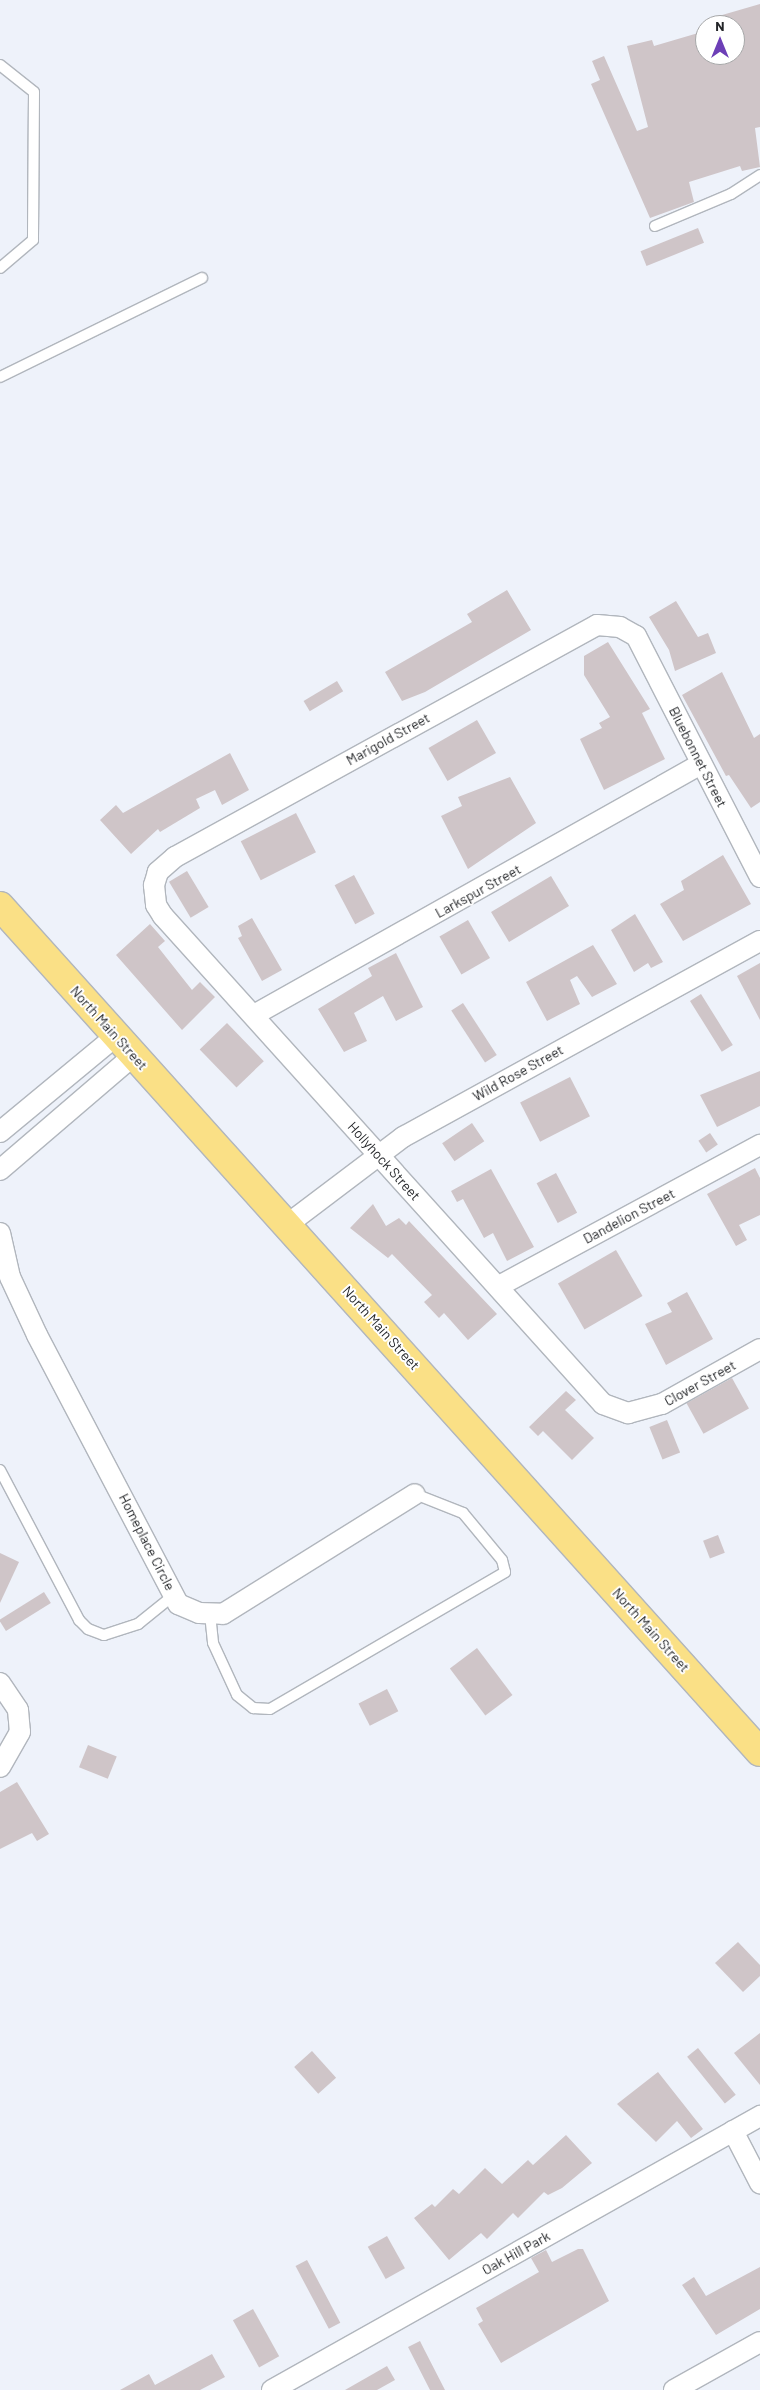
<!DOCTYPE html>
<style>
body{margin:0}
#map{position:relative;width:760px;height:2390px;overflow:hidden;background:#eef2fa;font-family:Barlow,sans-serif}
div>[style]{position:absolute}
.building>*{inset:0;background:#cfc5c8;transform-origin:0 0}
.roads{filter:drop-shadow(1px 0 #b1b6bd) drop-shadow(-1px 0 #b1b6bd) drop-shadow(0 1px #b1b6bd) drop-shadow(0 -1px #b1b6bd)}
.lane>*{height:10px;margin:-5px;padding:0 5px;transform-origin:5px;border-radius:5px;background:#fff}
.street>*{height:20px;margin:-10px;padding:0 10px;transform-origin:10px;border-radius:10px;background:#fff}
.primary>*{height:28px;margin:-14px;padding:0 14px;transform-origin:14px;border-radius:14px;background:#fae086}
span{translate:-50% -50%;white-space:nowrap;text-align:center;line-height:1.15;-webkit-text-stroke:4px #fff;paint-order:stroke}
.street-label{font-size:14px;color:#232528}
.north{position:absolute;left:695px;top:15px;width:50px;height:50px;box-sizing:border-box;background:#fff;border:1px solid #a7a8a9;border-radius:50%;rotate:0deg;font-size:14px;font-weight:700;line-height:20px;text-align:center;color:#232528}
.north::after{content:'';display:block;margin:auto;width:18px;height:22px;background:#6d3fb7;clip-path:polygon(50% 0,100% 100%,50% 72%,0 100%)}
</style>
<div id="map">
<div class="building">
<i style="clip-path:polygon(760px 4px,760px 127px,755px 128px,760px 167px,742px 171px,740px 166px,689px 182px,694px 202px,650px 218px,591px 84px,600px 80px,592px 61px,604px 56px,637px 131px,648px 127px,627px 46px,652px 40px,654px 46px,705px 31px,705px 55px,735px 55px,735px 25px,705px 25px,705px 20px)"></i>
<i style="left:698px;top:228px;width:16px;height:62px;rotate:68deg"></i>
<i style="clip-path:polygon(507px 590px,531px 630px,425px 692px,402px 701px,385px 672px,472px 622px,467px 614px)"></i>
<i style="clip-path:polygon(676px 601px,698px 637px,708px 633px,716px 653px,675px 671px,669px 650px,649px 617px)"></i>
<i style="clip-path:polygon(608px 642px,650px 709px,642px 713px,665px 759px,604px 790px,580px 739px,602px 728px,599px 723px,610px 717px,584px 675px,584px 656px)"></i>
<i style="clip-path:polygon(722px 672px,754px 738px,760px 734px,760px 802px,751px 808px,729px 775px,726px 776px,682px 695px)"></i>
<i style="left:337px;top:681px;width:12px;height:39px;rotate:59deg"></i>
<i style="left:477px;top:720px;width:38px;height:56px;rotate:60deg"></i>
<i style="clip-path:polygon(230px 753px,249px 790px,222px 805px,215px 790px,196px 799px,200px 808px,160px 832px,158px 829px,131px 854px,100px 820px,116px 805px,123px 813px)"></i>
<i style="clip-path:polygon(510px 777px,536px 823px,468px 869px,441px 816px,462px 806px,458px 797px)"></i>
<i style="left:296px;top:813px;width:44px;height:62px;rotate:63deg"></i>
<i style="clip-path:polygon(723px 855px,751px 904px,683px 941px,660px 904px,684px 890px,681px 881px)"></i>
<i style="left:187px;top:871px;width:42px;height:21px;rotate:59deg"></i>
<i style="left:354px;top:875px;width:44px;height:22px;rotate:62deg"></i>
<i style="left:551px;top:876px;width:35px;height:70px;rotate:59deg"></i>
<i style="clip-path:polygon(635px 914px,663px 962px,651px 968px,648px 963px,634px 972px,611px 930px)"></i>
<i style="clip-path:polygon(252px 918px,282px 970px,262px 981px,238px 938px,242px 936px,238px 926px)"></i>
<i style="left:468px;top:920px;width:44px;height:33px;rotate:60deg"></i>
<i style="clip-path:polygon(150px 924px,165px 941px,158px 947px,192px 990px,200px 982px,215px 997px,182px 1030px,116px 955px)"></i>
<i style="clip-path:polygon(593px 945px,617px 984px,592px 997px,577px 976px,570px 980px,580px 1004px,547px 1021px,526px 982px)"></i>
<i style="clip-path:polygon(396px 953px,423px 1007px,396px 1021px,383px 996px,354px 1013px,367px 1041px,344px 1052px,318px 1009px,372px 976px,368px 968px)"></i>
<i style="clip-path:polygon(760px 963px,760px 1020px,737px 976px)"></i>
<i style="left:701px;top:994px;width:60px;height:13px;rotate:58deg"></i>
<i style="left:463px;top:1003px;width:62px;height:14px;rotate:57deg"></i>
<i style="left:227px;top:1023px;width:53px;height:38px;rotate:46deg"></i>
<i style="clip-path:polygon(760px 1071px,760px 1106px,717px 1127px,700px 1095px)"></i>
<i style="left:570px;top:1077px;width:44px;height:56px;rotate:63deg"></i>
<i style="left:472px;top:1123px;width:22px;height:36px;rotate:56deg"></i>
<i style="left:710px;top:1133px;width:14px;height:14px;rotate:56deg"></i>
<i style="clip-path:polygon(755px 1168px,760px 1178px,760px 1215px,739px 1225px,747px 1240px,736px 1246px,707px 1194px)"></i>
<i style="clip-path:polygon(491px 1169px,534px 1247px,507px 1261px,493px 1233px,484px 1238px,463px 1199px,457px 1202px,451px 1191px)"></i>
<i style="left:556px;top:1173px;width:45px;height:22px;rotate:62deg"></i>
<i style="clip-path:polygon(373px 1204px,386px 1226px,399px 1218px,406px 1225px,409px 1221px,497px 1314px,468px 1340px,444px 1313px,439px 1318px,424px 1302px,432px 1295px,392px 1254px,388px 1258px,350px 1228px)"></i>
<i style="left:616px;top:1250px;width:53px;height:67px;rotate:60deg"></i>
<i style="clip-path:polygon(687px 1292px,713px 1339px,666px 1365px,645px 1324px,672px 1312px,667px 1303px)"></i>
<i style="left:732px;top:1378px;width:35px;height:52px;rotate:61deg"></i>
<i style="clip-path:polygon(566px 1391px,576px 1400px,565px 1410px,594px 1438px,572px 1460px,543px 1431px,538px 1436px,529px 1427px)"></i>
<i style="left:667px;top:1420px;width:35px;height:19px;rotate:68deg"></i>
<i style="left:718px;top:1535px;width:19px;height:16px;rotate:69deg"></i>
<i style="clip-path:polygon(0 1553px,19px 1562px,0 1603px)"></i>
<i style="left:44px;top:1592px;width:13px;height:53px;rotate:58deg"></i>
<i style="left:477px;top:1648px;width:59px;height:34px;rotate:53deg"></i>
<i style="left:387px;top:1689px;width:25px;height:32px;rotate:63deg"></i>
<i style="left:88px;top:1745px;width:31px;height:24px;rotate:22deg"></i>
<i style="clip-path:polygon(17px 1782px,49px 1834px,37px 1841px,32px 1833px,0 1849px,0 1792px)"></i>
<i style="clip-path:polygon(738px 1942px,760px 1965px,760px 1976px,743px 1992px,715px 1963px)"></i>
<i style="clip-path:polygon(760px 2033px,760px 2085px,734px 2053px)"></i>
<i style="left:698px;top:2048px;width:60px;height:14px;rotate:51deg"></i>
<i style="left:312px;top:2051px;width:36px;height:24px;rotate:48deg"></i>
<i style="clip-path:polygon(658px 2072px,703px 2129px,691px 2138px,677px 2121px,656px 2142px,617px 2104px)"></i>
<i style="clip-path:polygon(566px 2135px,592px 2163px,562px 2188px,548px 2195px,544px 2192px,518px 2218px,513px 2213px,487px 2239px,481px 2233px,449px 2260px,414px 2218px,432px 2204px,435px 2207px,453px 2189px,459px 2194px,485px 2168px,502px 2184px,528px 2160px,533px 2165px)"></i>
<i style="left:387px;top:2236px;width:37px;height:22px;rotate:61deg"></i>
<i style="clip-path:polygon(578px 2249px,583px 2249px,609px 2301px,501px 2363px,478px 2324px,483px 2321px,476px 2308px,539px 2272px,531px 2258px,546px 2250px,552px 2262px)"></i>
<i style="left:307px;top:2260px;width:71px;height:13px;rotate:62deg"></i>
<i style="clip-path:polygon(760px 2267px,760px 2309px,716px 2335px,682px 2285px,694px 2277px,706px 2296px)"></i>
<i style="left:253px;top:2309px;width:54px;height:23px;rotate:61deg"></i>
<i style="clip-path:polygon(420px 2341px,425px 2351px,445px 2390px,430px 2390px,408px 2347px)"></i>
<i style="clip-path:polygon(212px 2354px,225px 2377px,200px 2390px,120px 2390px,149px 2374px,155px 2385px)"></i>
<i style="clip-path:polygon(387px 2366px,395px 2380px,377px 2390px,345px 2390px)"></i>
</div>
<div class="roads">
<div class="lane">
<i style="left:0;top:65px;width:43px;rotate:38.5deg"></i>
<i style="left:34px;top:92px;width:148px;rotate:90.4deg"></i>
<i style="left:33px;top:240px;width:43px;rotate:139.7deg"></i>
<i style="left:655px;top:226px;width:82px;rotate:-22.8deg"></i>
<i style="left:731px;top:194px;width:35px;rotate:-33deg"></i>
<i style="left:0;top:377px;width:225px;rotate:-26.1deg"></i>
<i style="left:0;top:1470px;width:170px;rotate:62.2deg"></i>
<i style="left:79px;top:1620px;width:13px;rotate:45deg"></i>
<i style="left:88px;top:1629px;width:17px;rotate:21deg"></i>
<i style="left:104px;top:1635px;width:36px;rotate:-18deg"></i>
<i style="left:138px;top:1624px;width:46px;rotate:-38.9deg"></i>
<i style="left:210px;top:1614px;width:29px;rotate:84deg"></i>
<i style="left:213px;top:1643px;width:57px;rotate:65.2deg"></i>
<i style="left:237px;top:1695px;width:21px;rotate:39deg"></i>
<i style="left:253px;top:1708px;width:17px;rotate:3deg"></i>
<i style="left:270px;top:1709px;width:272px;rotate:-30.2deg"></i>
<i style="left:505px;top:1572px;width:12px;rotate:-104deg"></i>
<i style="left:502px;top:1560px;width:61px;rotate:-129.7deg"></i>
<i style="left:463px;top:1513px;width:52px;rotate:-158.4deg"></i>
</div>
<div class="street">
<i style="left:760px;top:877px;width:271px;rotate:-117.2deg"></i>
<i style="left:636px;top:636px;width:18px;rotate:-151deg"></i>
<i style="left:620px;top:627px;width:23px;rotate:-175deg"></i>
<i style="left:597px;top:625px;width:482px;rotate:151.2deg"></i>
<i style="left:175px;top:857px;width:23px;rotate:139deg"></i>
<i style="left:158px;top:872px;width:14px;rotate:107deg"></i>
<i style="left:154px;top:885px;width:20px;rotate:84deg"></i>
<i style="left:156px;top:905px;width:13px;rotate:58deg"></i>
<i style="left:163px;top:916px;width:657px;rotate:47.96deg"></i>
<i style="left:603px;top:1404px;width:27px;rotate:20deg"></i>
<i style="left:628px;top:1413px;width:35px;rotate:-15deg"></i>
<i style="left:662px;top:1404px;width:112px;rotate:-29.3deg"></i>
<i style="left:254px;top:1015px;width:513px;rotate:-29.32deg"></i>
<i style="left:0;top:1132px;width:149px;rotate:-39.6deg"></i>
<i style="left:0;top:1170px;width:175px;rotate:-40.6deg"></i>
<i style="left:288px;top:1224px;width:144px;rotate:-37.1deg"></i>
<i style="left:403px;top:1137px;width:407px;rotate:-28.8deg"></i>
<i style="left:0;top:1233px;width:45px;rotate:77.2deg"></i>
<i style="left:10px;top:1277px;width:64px;rotate:65deg"></i>
<i style="left:37px;top:1335px;width:304px;rotate:62.3deg"></i>
<i style="left:178px;top:1604px;width:23px;rotate:23deg"></i>
<i style="left:199px;top:1613px;width:24px;rotate:2deg"></i>
<i style="left:223px;top:1614px;width:226px;rotate:-32deg"></i>
<i style="left:499px;top:1286px;width:297px;rotate:-28.4deg"></i>
<i style="left:0;top:1683px;width:32px;rotate:56deg"></i>
<i style="left:18px;top:1710px;width:22px;rotate:85deg"></i>
<i style="left:20px;top:1732px;width:40px;rotate:119.7deg"></i>
<i style="left:733px;top:2131px;width:59px;rotate:62.6deg"></i>
<i style="left:272px;top:2390px;width:560px;rotate:-29.31deg"></i>
<i style="left:674px;top:2390px;width:98px;rotate:-29.2deg"></i>
</div>
<div class="primary">
<i style="left:0;top:906px;width:1137px;rotate:48.07deg"></i>
</div>
</div>
<div class="street-label">
<span style="left:388px;top:739px;rotate:-29deg">Marigold Street</span>
<span style="left:698px;top:757px;rotate:63deg">Bluebonnet Street</span>
<span style="left:478px;top:891px;rotate:-29deg">Larkspur Street</span>
<span style="left:109px;top:1028px;rotate:48deg">North Main Street</span>
<span style="left:518px;top:1073px;rotate:-29deg">Wild Rose Street</span>
<span style="left:384px;top:1161px;rotate:48deg">Hollyhock Street</span>
<span style="left:629px;top:1216px;rotate:-28deg">Dandelion Street</span>
<span style="left:381px;top:1328px;rotate:48deg">North Main Street</span>
<span style="left:700px;top:1383px;rotate:-29deg">Clover Street</span>
<span style="left:147px;top:1542px;rotate:63deg">Homeplace Circle</span>
<span style="left:651px;top:1630px;rotate:48deg">North Main Street</span>
<span style="left:516px;top:2253px;rotate:-29deg">Oak Hill Park</span>
</div>
<div class="north">N</div>
</div>
